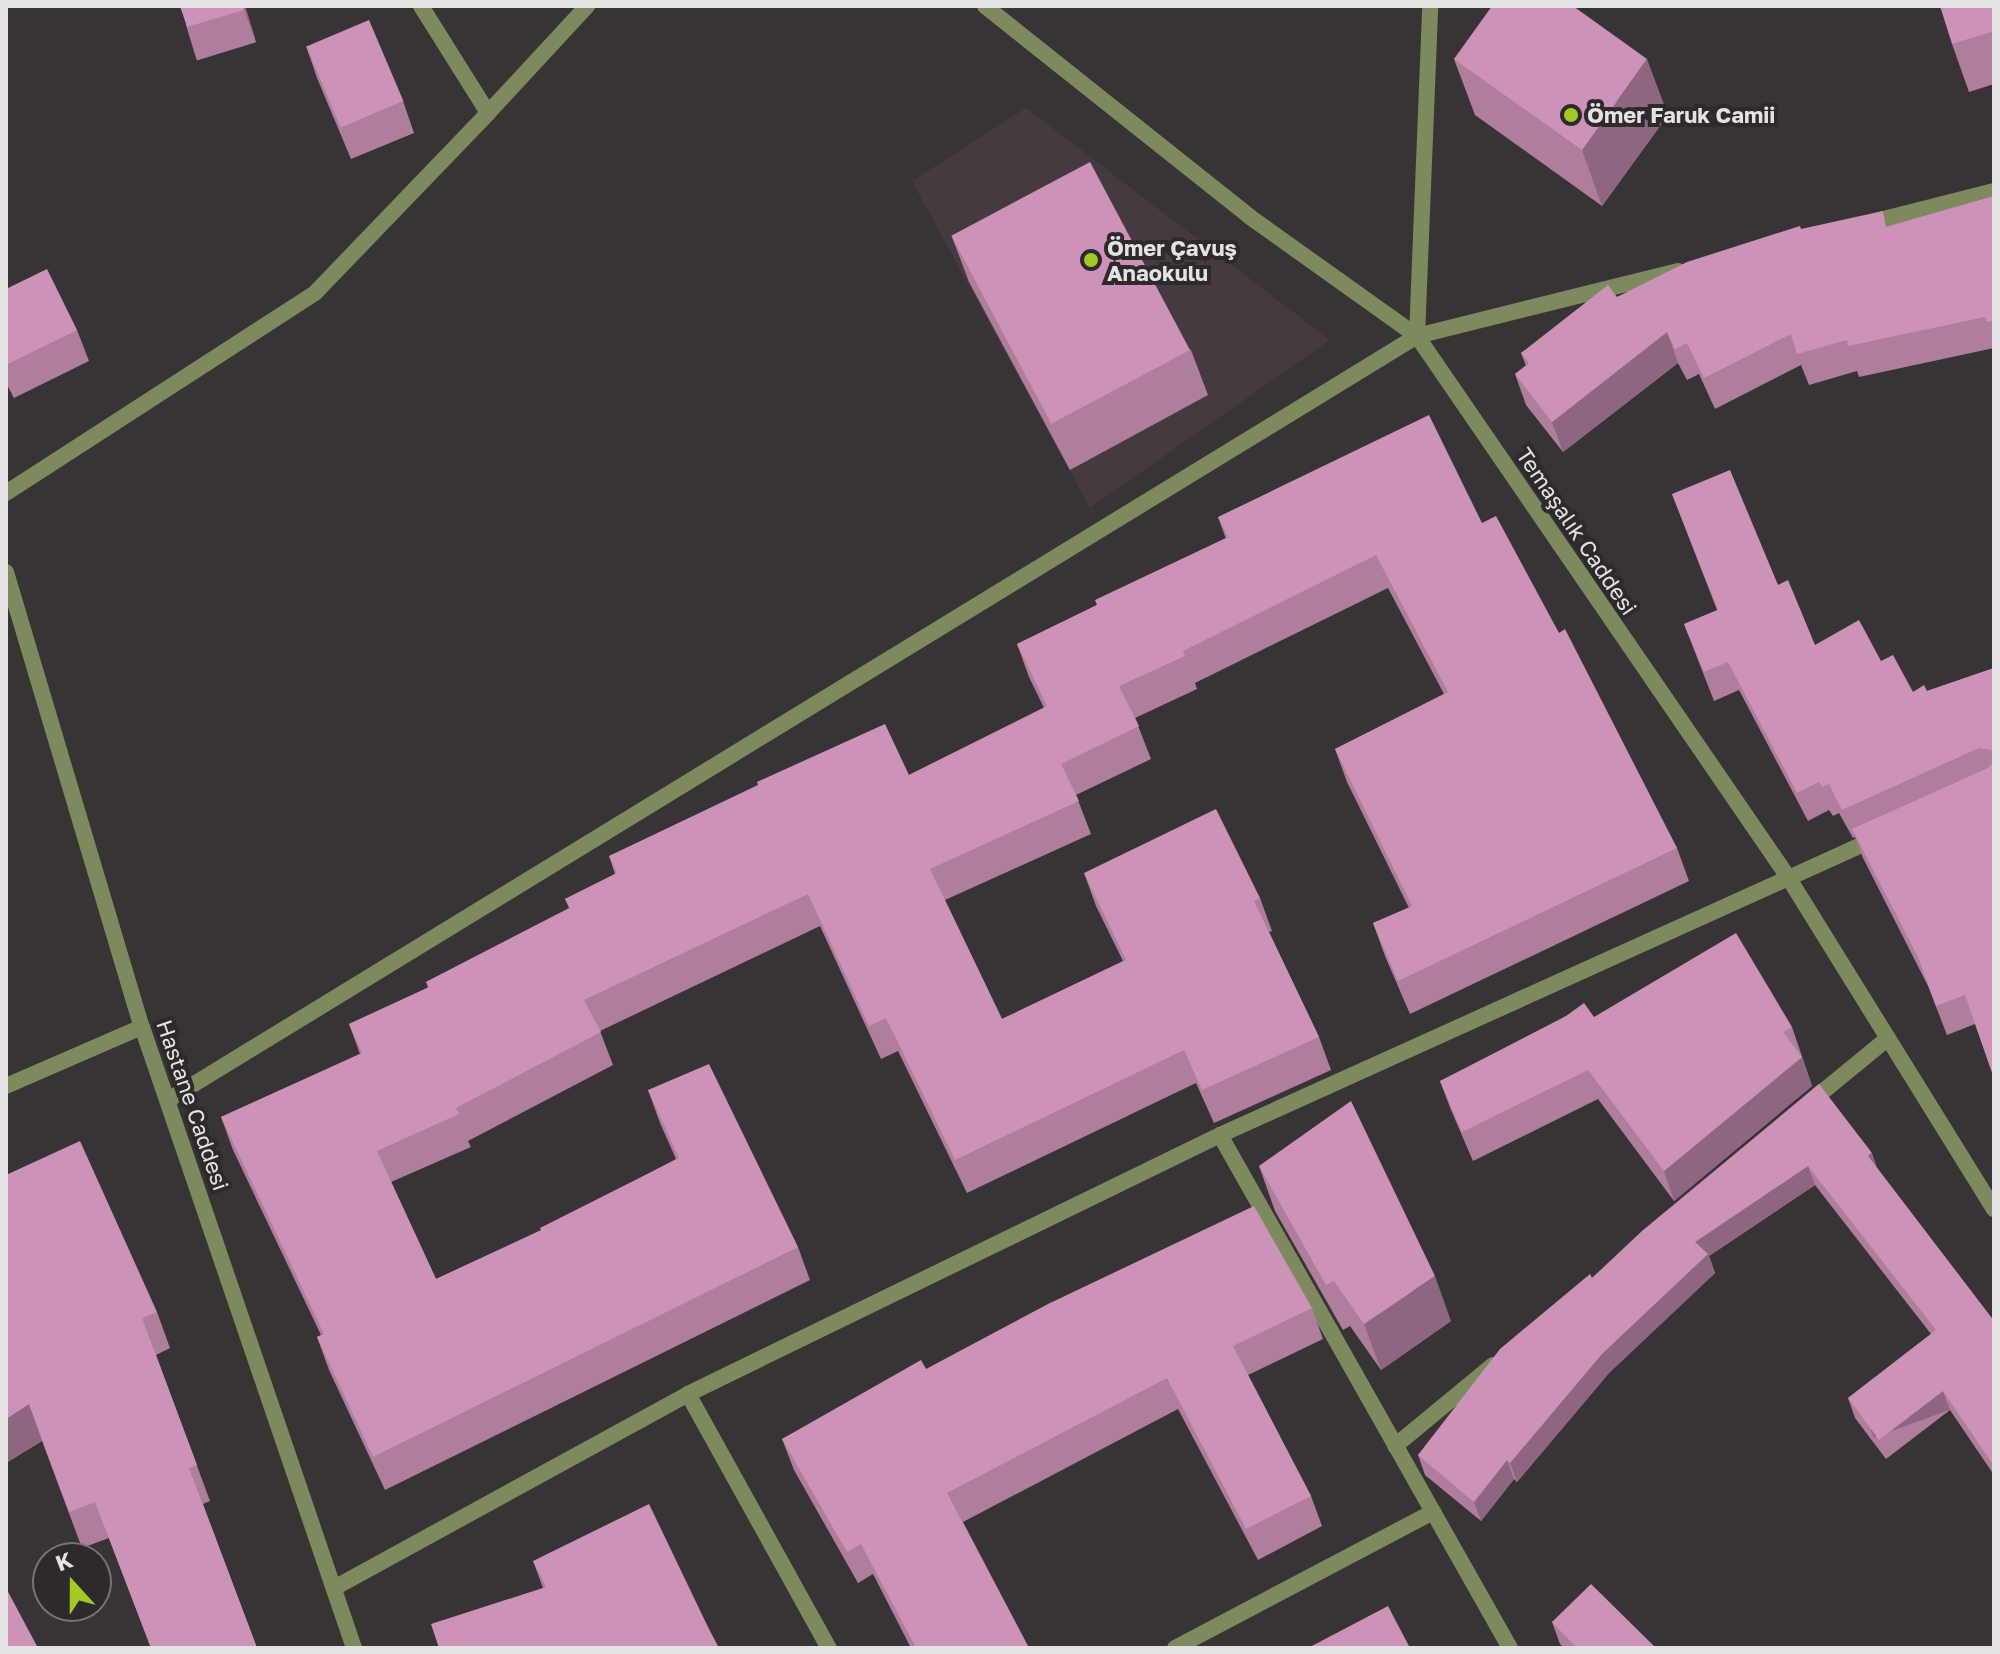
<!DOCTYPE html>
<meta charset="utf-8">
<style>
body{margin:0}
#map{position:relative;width:2000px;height:1654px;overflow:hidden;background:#383436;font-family:"Golos Text",sans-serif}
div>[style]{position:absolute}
.built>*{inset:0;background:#453a40}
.minor>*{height:16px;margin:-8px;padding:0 8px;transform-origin:8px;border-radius:8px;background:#7c8a5e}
.tertiary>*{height:16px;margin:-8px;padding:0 8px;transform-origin:8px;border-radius:8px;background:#7c8a5e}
.wall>*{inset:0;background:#af7e9d;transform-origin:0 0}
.shaded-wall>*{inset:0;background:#8f6680;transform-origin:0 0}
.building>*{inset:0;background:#cc92b7;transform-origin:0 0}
.dots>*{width:22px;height:22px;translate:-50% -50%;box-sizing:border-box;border:4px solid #2e2a2c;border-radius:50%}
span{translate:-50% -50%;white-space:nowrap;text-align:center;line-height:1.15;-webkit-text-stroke:8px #2e2a2c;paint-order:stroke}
.poi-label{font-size:22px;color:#e5e2e4;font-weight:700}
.left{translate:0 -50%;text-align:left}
.street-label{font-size:22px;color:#e5e2e4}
.frame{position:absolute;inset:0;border:8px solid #e5e2e4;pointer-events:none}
.north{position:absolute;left:32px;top:1542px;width:80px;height:80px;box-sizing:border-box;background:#2e2a2c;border:2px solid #777476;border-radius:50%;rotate:339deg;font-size:22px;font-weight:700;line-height:32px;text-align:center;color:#e5e2e4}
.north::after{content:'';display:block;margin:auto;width:28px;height:36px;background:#a4c824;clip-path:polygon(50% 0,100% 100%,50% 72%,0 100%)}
</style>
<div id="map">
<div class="built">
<i style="clip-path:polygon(1026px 108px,1330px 340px,1090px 508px,912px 181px)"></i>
</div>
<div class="minor">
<i style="left:421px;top:6px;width:126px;rotate:57.9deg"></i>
<i style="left:488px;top:113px;width:146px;rotate:-47.2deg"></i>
<i style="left:1864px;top:224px;width:134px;rotate:-14.2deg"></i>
<i style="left:1417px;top:336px;width:330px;rotate:-87.7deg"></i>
<i style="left:6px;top:493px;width:368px;rotate:-32.9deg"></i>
<i style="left:315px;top:293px;width:250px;rotate:-46.1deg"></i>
<i style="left:6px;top:572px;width:475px;rotate:73.4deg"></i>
<i style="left:142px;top:1027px;width:656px;rotate:71.15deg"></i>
<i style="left:6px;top:1086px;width:148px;rotate:-23.5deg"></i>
<i style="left:168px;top:1100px;width:1464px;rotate:-31.45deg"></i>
<i style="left:1417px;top:336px;width:269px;rotate:-14deg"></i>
<i style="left:1809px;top:1103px;width:102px;rotate:-39.4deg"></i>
<i style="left:1220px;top:1135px;width:589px;rotate:60.52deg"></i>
<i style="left:688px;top:1394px;width:291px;rotate:61deg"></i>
<i style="left:1395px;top:1446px;width:127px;rotate:-39.6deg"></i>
<i style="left:334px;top:1588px;width:404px;rotate:-28.7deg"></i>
<i style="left:688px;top:1394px;width:592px;rotate:-25.96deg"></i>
<i style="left:1220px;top:1135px;width:723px;rotate:-24.33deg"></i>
<i style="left:1175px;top:1648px;width:292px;rotate:-27.8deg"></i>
</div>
<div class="tertiary">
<i style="left:985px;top:6px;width:339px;rotate:38.5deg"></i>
<i style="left:1250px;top:217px;width:205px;rotate:35.5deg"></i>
<i style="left:1417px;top:336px;width:656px;rotate:55.56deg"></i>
<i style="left:1788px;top:877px;width:391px;rotate:58.2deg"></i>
</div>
<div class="wall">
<i style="left:245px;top:6px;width:38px;height:62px;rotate:73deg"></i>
<i style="clip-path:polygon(1994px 6px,1994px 84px,1969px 92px,1952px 44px)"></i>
<i style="clip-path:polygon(306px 46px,403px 101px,414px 133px,351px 159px,317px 78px)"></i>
<i style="clip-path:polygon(1454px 59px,1668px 115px,1602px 206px,1475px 115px)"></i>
<i style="clip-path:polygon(1994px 196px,1994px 348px,1859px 377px,1857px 371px,1809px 385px,1801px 365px,1715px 409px,1699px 374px,1687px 380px,1678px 363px,1563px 452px,1526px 405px,1515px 374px,1526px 366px,1521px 353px,1617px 297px,1801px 229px,1888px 226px)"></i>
<i style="clip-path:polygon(952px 237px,1191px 350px,1208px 395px,1070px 470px,969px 282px)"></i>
<i style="clip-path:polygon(6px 289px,77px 330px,89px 361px,14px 398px,6px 383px)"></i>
<i style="clip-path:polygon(1672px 494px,1778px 585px,1815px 645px,1881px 661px,1913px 692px,1927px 691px,1994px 668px,1994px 1078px,1975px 1024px,1947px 1035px,1928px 986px,1863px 858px,1855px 837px,1853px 838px,1839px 813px,1833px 816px,1829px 810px,1808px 821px,1739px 690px,1714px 701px,1684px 624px,1717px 610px)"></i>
<i style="clip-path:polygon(1218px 517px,1482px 523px,1559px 633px,1677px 848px,1689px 881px,1410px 1014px,1385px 956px,1373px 923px,1409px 908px,1347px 782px,1335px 749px,1444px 694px,1388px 588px,1195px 683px,1197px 689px,1135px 718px,1151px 759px,1076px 795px,1091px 834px,945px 900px,1002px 1019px,1123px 961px,1096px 906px,1084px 873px,1260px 898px,1272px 931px,1269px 932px,1319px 1037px,1331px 1070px,1214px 1123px,1196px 1083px,967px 1193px,898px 1051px,881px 1059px,820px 926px,600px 1031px,613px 1065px,468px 1141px,471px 1147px,391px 1182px,436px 1279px,541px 1231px,676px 1159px,660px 1123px,648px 1090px,798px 1247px,810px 1280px,385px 1490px,329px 1370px,317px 1337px,321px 1335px,233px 1150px,221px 1117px,360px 1054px,349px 1024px,428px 988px,426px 982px,569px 908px,565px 899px,615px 874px,609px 856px,909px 775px,1044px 708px,1029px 677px,1017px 644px,1097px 605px,1226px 539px)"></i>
<i style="clip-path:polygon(1594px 1017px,1792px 1027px,1812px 1086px,1674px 1201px,1598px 1099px,1473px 1161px,1451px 1110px,1440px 1081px)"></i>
<i style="clip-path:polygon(1819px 1084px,1877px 1168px,1994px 1321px,1994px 1475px,1950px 1410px,1886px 1459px,1855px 1418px,1848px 1398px,1931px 1334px,1815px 1185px,1709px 1256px,1715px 1273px,1609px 1373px,1517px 1482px,1514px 1479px,1481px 1521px,1425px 1475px,1418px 1455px,1592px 1278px)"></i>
<i style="clip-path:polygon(1259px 1166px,1451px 1321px,1381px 1370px,1350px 1326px,1343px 1330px,1275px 1211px)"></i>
<i style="clip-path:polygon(6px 1175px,157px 1312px,170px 1348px,156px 1355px,210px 1501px,203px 1504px,257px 1648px,151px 1648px,109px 1538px,82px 1548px,42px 1441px,6px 1463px)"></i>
<i style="clip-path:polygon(1312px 1308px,1323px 1339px,1248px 1375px,1311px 1496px,1322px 1526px,1258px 1560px,1178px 1409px,963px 1522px,1029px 1648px,911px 1648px,873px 1574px,858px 1583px,794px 1470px,782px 1439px,926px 1369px)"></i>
<i style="clip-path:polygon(533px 1561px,708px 1627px,543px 1588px)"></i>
<i style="clip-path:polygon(1552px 1622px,1656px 1648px,1564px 1648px,1560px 1644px)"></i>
</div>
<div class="shaded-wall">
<i style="clip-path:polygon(243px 6px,245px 6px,256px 42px,244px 10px)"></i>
<i style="clip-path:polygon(1647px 59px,1668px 115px,1602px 206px,1582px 150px)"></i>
<i style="clip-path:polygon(1667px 332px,1678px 363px,1563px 452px,1552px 422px)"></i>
<i style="clip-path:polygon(1802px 1057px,1812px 1086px,1674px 1201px,1664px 1171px)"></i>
<i style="clip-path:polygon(1872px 1153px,1879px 1173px,1868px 1156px)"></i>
<i style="clip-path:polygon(1808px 1166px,1815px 1185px,1709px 1256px,1715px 1273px,1609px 1373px,1517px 1482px,1510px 1463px,1695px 1242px)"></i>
<i style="clip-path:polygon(1435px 1276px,1451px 1321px,1381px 1370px,1364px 1324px)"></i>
<i style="left:1943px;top:1391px;width:20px;height:81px;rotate:70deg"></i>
<i style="clip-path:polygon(29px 1404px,42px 1441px,6px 1463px,6px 1419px)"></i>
<i style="clip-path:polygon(1507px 1460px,1514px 1479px,1481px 1521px,1474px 1502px)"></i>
</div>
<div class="building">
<i style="clip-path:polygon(180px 6px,243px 6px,244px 10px,187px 27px)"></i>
<i style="clip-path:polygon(1492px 6px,1573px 6px,1647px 59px,1582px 150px,1454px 59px)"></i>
<i style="clip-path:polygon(1940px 6px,1994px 6px,1994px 31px,1952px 44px)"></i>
<i style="left:369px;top:20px;width:88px;height:68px;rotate:67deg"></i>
<i style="left:1090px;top:162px;width:213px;height:157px;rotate:62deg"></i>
<i style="clip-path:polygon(1994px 196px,1994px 320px,1987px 322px,1985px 317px,1848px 346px,1847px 340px,1797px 354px,1791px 334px,1704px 378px,1687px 343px,1675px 349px,1667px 332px,1552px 422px,1515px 374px,1529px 363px,1521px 353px,1608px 285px,1617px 297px,1687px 262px,1800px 226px,1801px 229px,1883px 211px,1886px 227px)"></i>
<i style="clip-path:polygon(47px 269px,77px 330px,6px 365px,6px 289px)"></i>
<i style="clip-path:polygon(1429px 415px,1482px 523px,1496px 516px,1559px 633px,1565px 629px,1677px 848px,1398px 981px,1373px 923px,1412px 906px,1335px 749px,1448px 692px,1376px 555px,1183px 651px,1185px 656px,1119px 686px,1139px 726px,1061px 764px,1079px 801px,930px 869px,1002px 1019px,1126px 960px,1084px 873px,1216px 809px,1260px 898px,1254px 901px,1319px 1037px,1202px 1090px,1184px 1050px,955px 1160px,886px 1018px,869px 1026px,808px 894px,584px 1000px,601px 1032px,456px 1108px,459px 1114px,377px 1151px,436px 1279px,541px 1230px,540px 1228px,679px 1158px,648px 1090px,709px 1064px,798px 1247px,373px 1457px,317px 1337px,324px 1334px,221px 1117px,362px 1053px,349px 1024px,429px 987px,426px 982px,570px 908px,565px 899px,617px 873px,609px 856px,758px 785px,757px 782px,885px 724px,909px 775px,1047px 706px,1017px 644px,1097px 605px,1095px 600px,1228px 537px,1218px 517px)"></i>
<i style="clip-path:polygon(1730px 470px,1778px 585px,1788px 580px,1815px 645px,1859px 620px,1881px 661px,1893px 655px,1913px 692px,1924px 685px,1927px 691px,1994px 668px,1994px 759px,1991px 750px,1979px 748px,1842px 810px,1829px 784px,1822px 787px,1819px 782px,1797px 793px,1728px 662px,1704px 672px,1684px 624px,1718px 610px,1672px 494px)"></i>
<i style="clip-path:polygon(1994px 761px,1994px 1078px,1965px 995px,1936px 1006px,1918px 957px,1852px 829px,1988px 768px)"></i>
<i style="clip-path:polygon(1736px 933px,1792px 1027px,1783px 1032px,1802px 1057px,1664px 1171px,1588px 1070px,1462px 1132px,1440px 1081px,1566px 1016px,1584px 1003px,1594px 1017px)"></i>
<i style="clip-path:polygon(1819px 1084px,1872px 1153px,1868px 1156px,1994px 1321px,1994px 1466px,1943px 1391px,1879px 1440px,1848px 1398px,1936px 1330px,1808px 1166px,1695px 1242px,1708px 1254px,1602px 1354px,1510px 1463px,1507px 1460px,1474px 1502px,1418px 1455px,1500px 1349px,1590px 1274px,1592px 1278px,1642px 1231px)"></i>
<i style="clip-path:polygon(1351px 1101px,1435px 1276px,1364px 1324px,1334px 1281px,1326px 1285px,1259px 1166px)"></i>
<i style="clip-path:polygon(80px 1141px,157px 1312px,142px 1318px,197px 1465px,189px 1468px,257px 1648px,151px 1648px,95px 1502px,69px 1512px,29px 1404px,6px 1419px,6px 1175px)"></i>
<i style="clip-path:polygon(1254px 1206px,1312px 1308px,1233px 1346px,1311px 1496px,1246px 1529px,1167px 1378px,947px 1493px,1029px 1648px,916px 1648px,861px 1544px,847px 1552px,782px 1439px,921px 1360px,926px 1369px,1048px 1304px)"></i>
<i style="clip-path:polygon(649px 1504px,708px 1627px,719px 1648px,439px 1648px,431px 1624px,546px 1587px,533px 1561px)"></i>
<i style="clip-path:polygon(1591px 1584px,1656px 1648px,1577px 1648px,1552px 1622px)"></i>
<i style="clip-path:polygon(6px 1588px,38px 1648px,6px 1648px)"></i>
<i style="clip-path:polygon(1388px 1606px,1410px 1648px,1308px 1648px)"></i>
</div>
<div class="dots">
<i style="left:1571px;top:115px;background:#a4c824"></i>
<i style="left:1091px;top:260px;background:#a4c824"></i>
</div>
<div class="poi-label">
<span class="left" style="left:1587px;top:115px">Ömer Faruk Camii</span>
<span class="left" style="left:1107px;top:260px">Ömer Çavuş<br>Anaokulu</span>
</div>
<div class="street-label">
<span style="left:1577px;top:531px;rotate:56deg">Temaşalık Caddesi</span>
<span style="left:193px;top:1105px;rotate:71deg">Hastane Caddesi</span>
</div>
<div class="frame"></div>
<div class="north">K</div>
</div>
